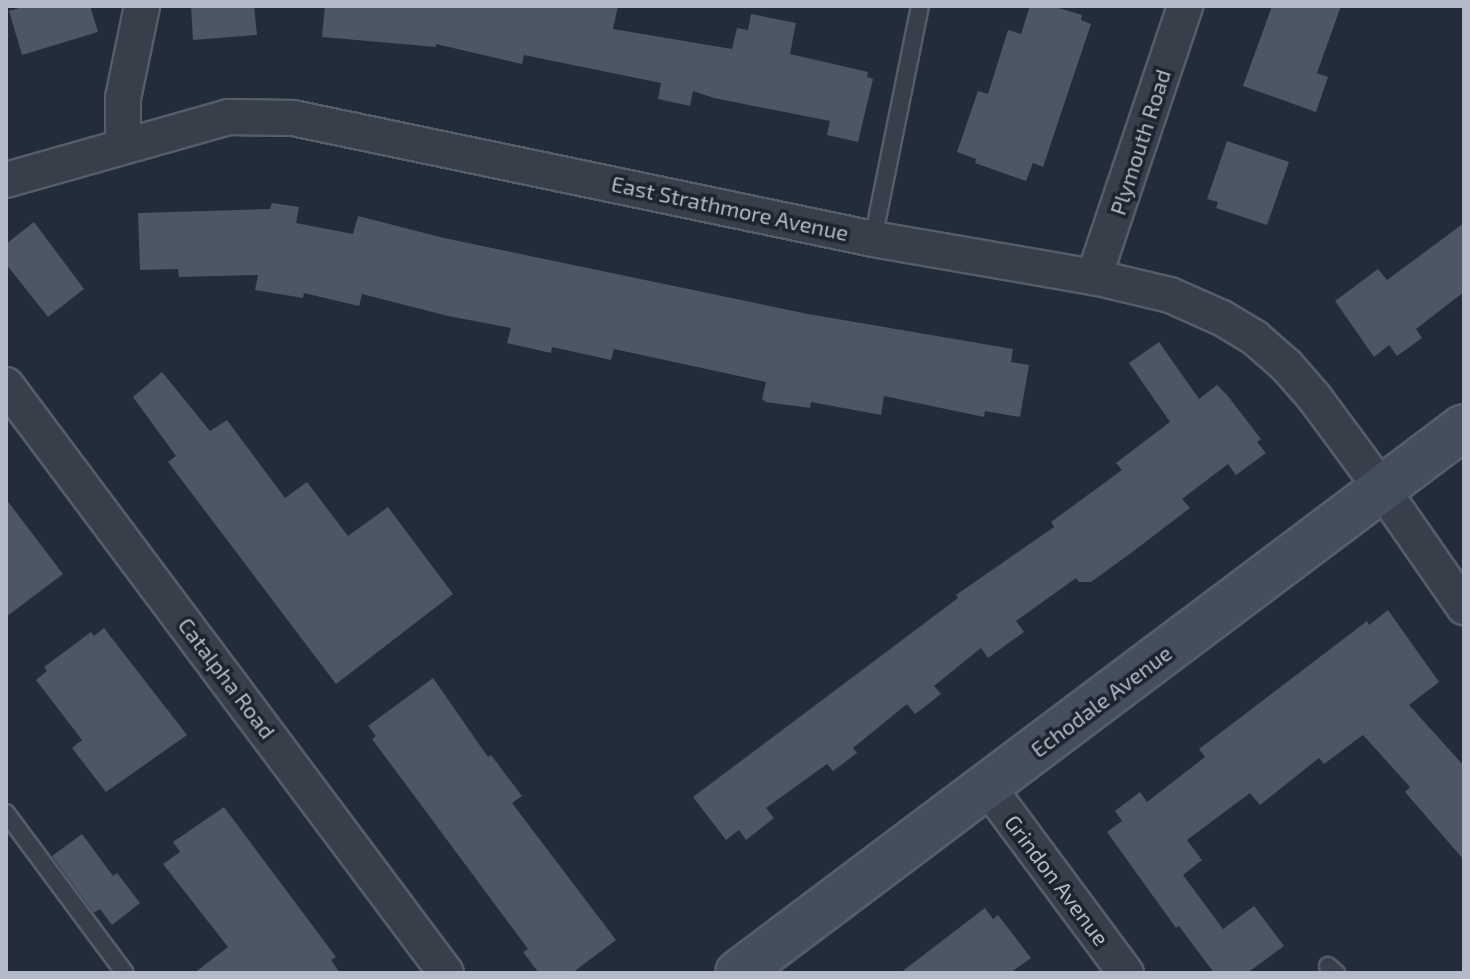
<!DOCTYPE html>
<style>
body{margin:0}
#map{position:relative;width:1470px;height:979px;overflow:hidden;background:#232d39;font-family:"Exo 2",sans-serif}
div>[style]{position:absolute}
.building>*{inset:0;background:#4b5765}
.roads{filter:drop-shadow(2px 0 #545d68) drop-shadow(-2px 0 #545d68) drop-shadow(0 2px #545d68) drop-shadow(0 -2px #545d68)}
.lane>*{height:16px;margin:-8px;padding:0 8px;transform-origin:8px;border-radius:8px;background:#363f4a}
.street>*{height:34px;margin:-17px;padding:0 17px;transform-origin:17px;border-radius:17px;background:#363f4a}
.secondary>*{height:44px;margin:-22px;padding:0 22px;transform-origin:22px;border-radius:22px;background:#454e5d}
span{translate:-50% -50%;white-space:nowrap;text-align:center;line-height:1.15;-webkit-text-stroke:7px #1c242f;paint-order:stroke}
.street-label{font-size:22px;color:#b1bac6}
.frame{position:absolute;inset:0;border:8px solid #b1bac6;pointer-events:none}
</style>
<div id="map">
<div class="building">
<i style="clip-path:polygon(26px 6px,90px 6px,98px 32px,22px 55px,9px 11px)"></i>
<i style="clip-path:polygon(191px 6px,254px 6px,257px 35px,193px 40px)"></i>
<i style="clip-path:polygon(325px 6px,618px 6px,613px 29px,732px 49px,737px 28px,748px 30px,751px 14px,796px 23px,790px 54px,868px 72px,867px 77px,873px 79px,858px 142px,827px 135px,830px 121px,714px 98px,693px 91px,690px 106px,658px 99px,661px 83px,524px 55px,522px 64px,436px 44px,436px 47px,322px 37px)"></i>
<i style="clip-path:polygon(1030px 6px,1052px 6px,1082px 15px,1081px 20px,1091px 24px,1043px 167px,1033px 163px,1026px 181px,975px 163px,976px 159px,957px 152px,978px 91px,988px 94px,1008px 30px,1021px 34px)"></i>
<i style="clip-path:polygon(1272px 6px,1341px 6px,1317px 73px,1328px 77px,1316px 112px,1243px 86px)"></i>
<i style="clip-path:polygon(1227px 141px,1289px 162px,1267px 225px,1216px 208px,1218px 202px,1207px 199px)"></i>
<i style="clip-path:polygon(272px 203px,299px 207px,296px 223px,353px 234px,358px 216px,444px 238px,808px 314px,1013px 349px,1011px 362px,1029px 365px,1020px 417px,985px 411px,984px 417px,884px 396px,881px 415px,811px 402px,810px 408px,766px 402px,762px 399px,766px 382px,614px 349px,611px 360px,552px 347px,551px 353px,507px 343px,511px 328px,448px 316px,362px 294px,359px 306px,304px 293px,303px 298px,255px 290px,258px 275px,179px 277px,178px 269px,140px 270px,138px 213px,270px 209px)"></i>
<i style="clip-path:polygon(34px 222px,84px 289px,48px 317px,6px 264px,6px 244px)"></i>
<i style="clip-path:polygon(1464px 223px,1464px 292px,1416px 329px,1422px 338px,1397px 356px,1389px 345px,1374px 357px,1335px 301px,1378px 269px,1387px 280px)"></i>
<i style="clip-path:polygon(1159px 342px,1199px 399px,1217px 385px,1227px 395px,1261px 439px,1257px 442px,1266px 453px,1236px 475px,1228px 464px,1182px 499px,1190px 508px,1135px 550px,1091px 582px,1079px 582px,1076px 578px,1016px 621px,1024px 632px,988px 658px,981px 648px,934px 686px,941px 694px,927px 705px,915px 714px,907px 704px,853px 748px,857px 753px,833px 771px,827px 764px,766px 808px,774px 818px,746px 840px,739px 830px,726px 840px,693px 797px,958px 598px,956px 595px,1054px 527px,1051px 522px,1122px 470px,1116px 463px,1170px 422px,1129px 363px)"></i>
<i style="clip-path:polygon(162px 372px,210px 431px,227px 420px,285px 498px,307px 482px,348px 536px,388px 507px,453px 594px,336px 684px,168px 462px,176px 456px,133px 397px)"></i>
<i style="clip-path:polygon(6px 499px,63px 574px,6px 617px)"></i>
<i style="clip-path:polygon(1388px 610px,1439px 682px,1409px 705px,1464px 766px,1464px 860px,1405px 792px,1410px 787px,1363px 735px,1324px 764px,1319px 758px,1260px 805px,1250px 793px,1187px 840px,1202px 860px,1183px 875px,1223px 929px,1254px 906px,1284px 946px,1247px 973px,1214px 973px,1179px 926px,1176px 928px,1107px 832px,1122px 821px,1115px 811px,1140px 792px,1147px 802px,1205px 757px,1199px 749px,1367px 621px,1369px 625px)"></i>
<i style="clip-path:polygon(104px 628px,187px 735px,106px 792px,72px 748px,82px 740px,36px 680px,47px 671px,44px 667px,91px 632px,94px 636px)"></i>
<i style="clip-path:polygon(433px 678px,488px 757px,491px 755px,522px 796px,512px 803px,616px 940px,572px 973px,539px 973px,523px 952px,528px 949px,372px 739px,376px 736px,368px 726px)"></i>
<i style="clip-path:polygon(224px 807px,336px 957px,331px 960px,340px 973px,194px 973px,228px 947px,163px 864px,180px 852px,173px 842px)"></i>
<i style="clip-path:polygon(82px 834px,113px 876px,117px 873px,140px 903px,112px 925px,100px 909px,94px 913px,52px 856px)"></i>
<i style="clip-path:polygon(985px 908px,993px 919px,998px 915px,1031px 958px,1010px 973px,900px 973px)"></i>
</div>
<div class="roads">
<div class="lane">
<i style="left:873px;top:239px;width:238px;rotate:-78.6deg"></i>
<i style="left:6px;top:813px;width:199px;rotate:53.4deg"></i>
<i style="left:1328px;top:966px;width:11px;rotate:41deg"></i>
</div>
<div class="street">
<i style="left:123px;top:144px;width:46px;rotate:-90deg"></i>
<i style="left:123px;top:98px;width:94px;rotate:-78.3deg"></i>
<i style="left:6px;top:180px;width:231px;rotate:-15.8deg"></i>
<i style="left:228px;top:117px;width:65px;rotate:0.9deg"></i>
<i style="left:293px;top:118px;width:592px;rotate:11.78deg"></i>
<i style="left:873px;top:239px;width:224px;rotate:9.8deg"></i>
<i style="left:1094px;top:277px;width:78px;rotate:13.3deg"></i>
<i style="left:1170px;top:295px;width:57px;rotate:23.9deg"></i>
<i style="left:1222px;top:318px;width:39px;rotate:31deg"></i>
<i style="left:1255px;top:338px;width:41px;rotate:41.1deg"></i>
<i style="left:1286px;top:365px;width:43px;rotate:48.8deg"></i>
<i style="left:1314px;top:397px;width:114px;rotate:53.5deg"></i>
<i style="left:1382px;top:489px;width:144px;rotate:55.2deg"></i>
<i style="left:1094px;top:277px;width:286px;rotate:-71.4deg"></i>
<i style="left:6px;top:385px;width:734px;rotate:53.19deg"></i>
<i style="left:987px;top:786px;width:233px;rotate:53.4deg"></i>
</div>
<div class="secondary">
<i style="left:738px;top:973px;width:908px;rotate:-36.95deg"></i>
</div>
</div>
<div class="street-label">
<span style="left:1140px;top:142px;rotate:-72deg">Plymouth Road</span>
<span style="left:730px;top:208px;rotate:12deg">East Strathmore Avenue</span>
<span style="left:227px;top:678px;rotate:53deg">Catalpha Road</span>
<span style="left:1101px;top:701px;rotate:-37deg">Echodale Avenue</span>
<span style="left:1057px;top:880px;rotate:53deg">Grindon Avenue</span>
</div>
<div class="frame"></div>
</div>
